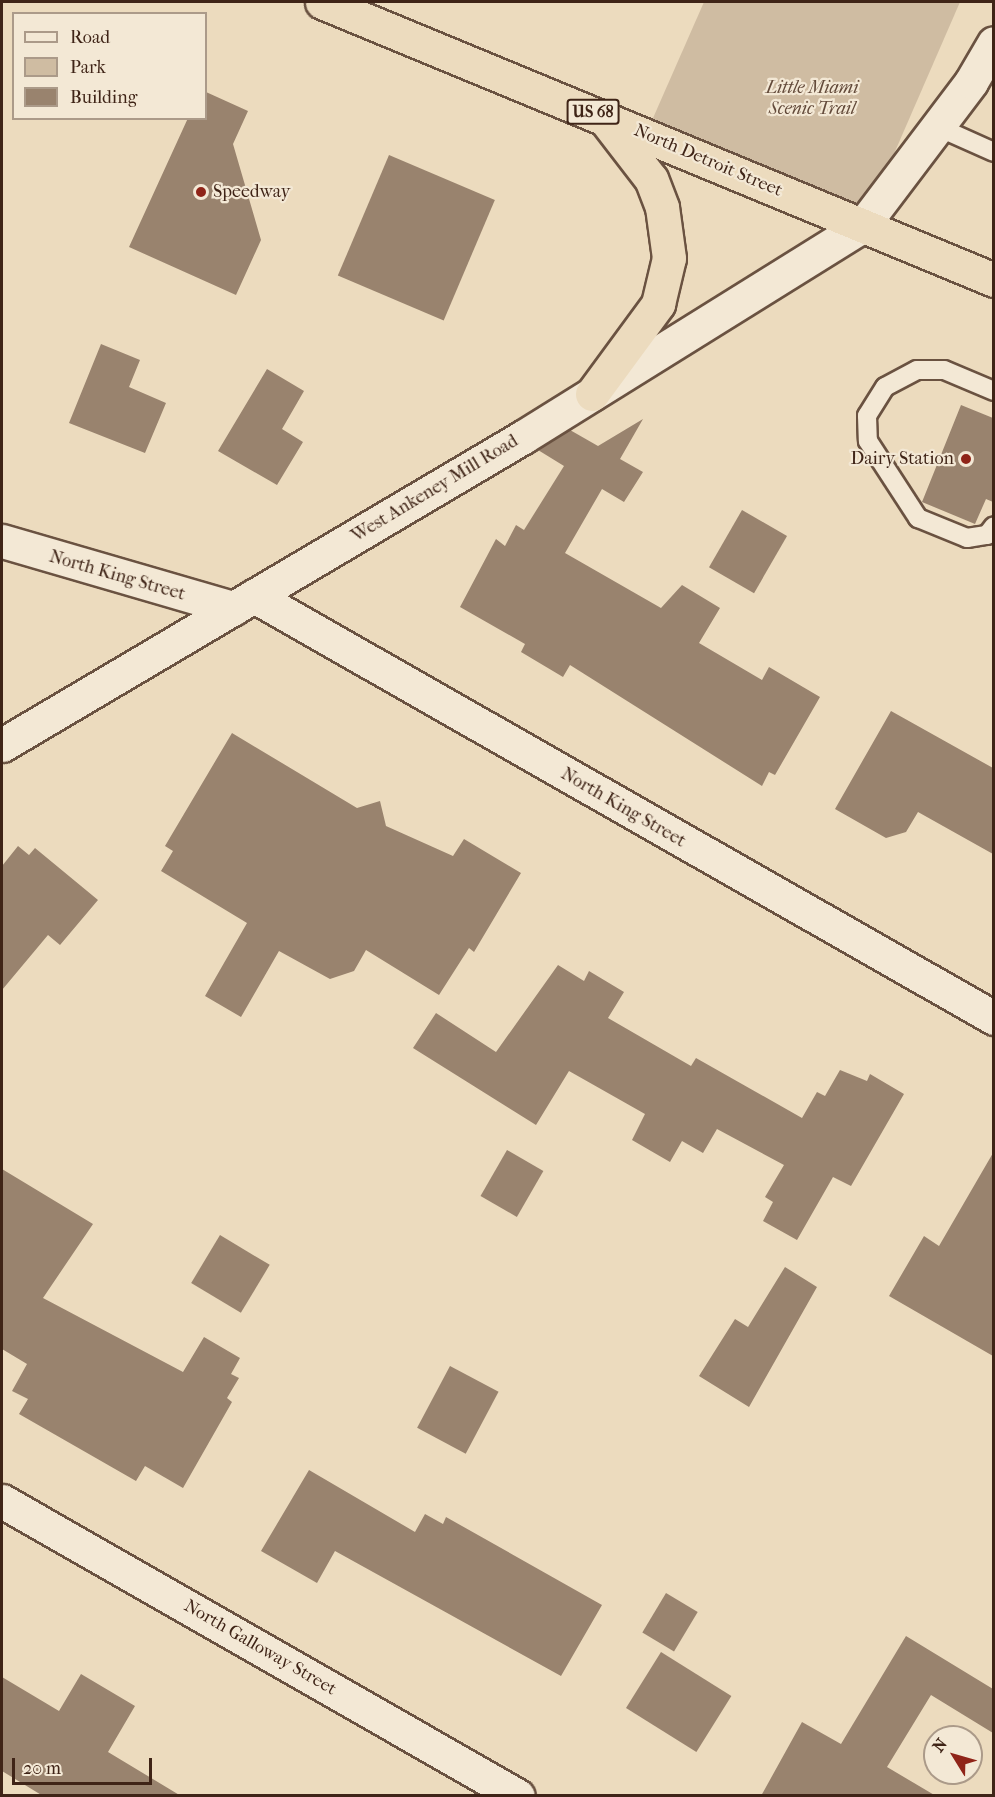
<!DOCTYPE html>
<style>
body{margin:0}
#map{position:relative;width:995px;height:1797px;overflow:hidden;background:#ecdbbe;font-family:"IM FELL French Canon",serif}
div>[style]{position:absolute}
.green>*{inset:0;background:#cfbca2}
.building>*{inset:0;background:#99836e;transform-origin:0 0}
.roads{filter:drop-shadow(2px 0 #6a5241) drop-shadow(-2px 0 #6a5241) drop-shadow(0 2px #6a5241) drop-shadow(0 -2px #6a5241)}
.service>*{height:18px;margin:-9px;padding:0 9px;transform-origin:9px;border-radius:9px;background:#f3e8d5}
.minor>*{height:33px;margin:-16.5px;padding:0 16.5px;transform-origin:16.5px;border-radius:16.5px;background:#f3e8d5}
.tertiary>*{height:33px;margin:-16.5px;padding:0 16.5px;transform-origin:16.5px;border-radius:16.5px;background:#f3e8d5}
.trunk>*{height:33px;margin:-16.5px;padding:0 16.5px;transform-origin:16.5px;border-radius:16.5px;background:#ecdbbe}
.dots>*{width:16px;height:16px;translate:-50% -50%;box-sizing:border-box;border:3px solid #f3e8d5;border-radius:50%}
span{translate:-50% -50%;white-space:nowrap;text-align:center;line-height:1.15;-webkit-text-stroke:4.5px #f3e8d5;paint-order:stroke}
.shield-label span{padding:2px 4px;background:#f3e8d5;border:2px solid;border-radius:4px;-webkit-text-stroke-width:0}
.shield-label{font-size:16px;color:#3f2417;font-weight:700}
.park-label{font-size:18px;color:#634a3a;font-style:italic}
.street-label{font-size:18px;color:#3f2417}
.poi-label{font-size:18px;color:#3f2417}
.left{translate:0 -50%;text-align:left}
.right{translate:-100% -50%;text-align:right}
.frame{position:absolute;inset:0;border:3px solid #3f2417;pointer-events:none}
.legend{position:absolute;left:12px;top:12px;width:195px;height:108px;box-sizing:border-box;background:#f3e8d5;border:2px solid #ab9a89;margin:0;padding:8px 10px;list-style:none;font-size:18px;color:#3f2417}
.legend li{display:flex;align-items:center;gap:12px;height:30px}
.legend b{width:30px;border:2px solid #ab9a89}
.north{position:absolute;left:923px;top:1725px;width:60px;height:60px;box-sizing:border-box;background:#f3e8d5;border:2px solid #ab9a89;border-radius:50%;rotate:307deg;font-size:16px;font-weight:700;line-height:24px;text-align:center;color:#3f2417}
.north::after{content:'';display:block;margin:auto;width:21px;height:27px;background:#8f2418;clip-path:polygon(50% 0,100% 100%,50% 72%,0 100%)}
.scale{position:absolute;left:12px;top:1758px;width:140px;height:27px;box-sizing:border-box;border:3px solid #3f2417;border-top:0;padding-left:8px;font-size:18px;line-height:21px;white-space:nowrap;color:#3f2417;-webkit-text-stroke:4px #f3e8d5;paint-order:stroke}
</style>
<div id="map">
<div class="green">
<i style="clip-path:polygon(704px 2px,960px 2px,863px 225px,646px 134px)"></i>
</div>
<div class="building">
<i style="clip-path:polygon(206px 92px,248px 111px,233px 144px,261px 240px,236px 295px,129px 247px,188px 118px,206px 118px)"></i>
<i style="left:389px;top:155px;width:115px;height:131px;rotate:23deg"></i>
<i style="clip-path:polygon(101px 344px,140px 360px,129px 387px,166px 403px,145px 453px,69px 423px)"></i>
<i style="clip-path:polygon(267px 369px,304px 391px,282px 429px,303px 442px,277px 485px,218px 451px)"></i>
<i style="clip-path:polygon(961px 405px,993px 418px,993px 502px,986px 499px,975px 524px,922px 502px)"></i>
<i style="clip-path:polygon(643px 419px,620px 459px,643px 472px,624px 502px,602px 489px,565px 553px,661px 608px,682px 585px,720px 608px,699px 643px,762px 680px,769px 667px,820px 697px,775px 775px,769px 772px,762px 786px,570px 665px,563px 677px,521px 652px,525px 644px,460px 607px,496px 539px,505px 546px,516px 525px,524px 530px,564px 466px,538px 450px,570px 430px,598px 446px)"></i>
<i style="left:742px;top:510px;width:52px;height:66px;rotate:30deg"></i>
<i style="clip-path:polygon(891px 711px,993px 768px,993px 854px,918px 812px,906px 832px,886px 838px,835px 809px)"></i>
<i style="clip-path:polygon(232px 733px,357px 808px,380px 801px,386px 826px,453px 856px,464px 839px,521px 873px,474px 952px,469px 948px,439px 995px,366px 950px,354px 971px,330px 979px,279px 951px,241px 1017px,205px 996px,247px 923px,161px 871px,173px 851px,165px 846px)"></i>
<i style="clip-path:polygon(18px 846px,29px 855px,35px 848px,98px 900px,60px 945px,48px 935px,2px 990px,2px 866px)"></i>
<i style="clip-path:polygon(558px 965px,584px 981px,589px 971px,624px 992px,608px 1018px,691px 1066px,696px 1058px,802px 1118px,817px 1092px,825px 1096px,840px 1070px,867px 1081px,870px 1074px,904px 1094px,851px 1186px,833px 1177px,797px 1240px,763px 1221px,773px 1202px,765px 1197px,784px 1165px,717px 1129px,703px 1153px,682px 1141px,670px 1162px,632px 1140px,645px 1114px,569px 1071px,536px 1125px,413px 1048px,436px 1013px,496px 1052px)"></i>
<i style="left:507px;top:1150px;width:42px;height:53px;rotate:30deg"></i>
<i style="clip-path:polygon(993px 1153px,993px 1356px,889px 1296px,924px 1236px,939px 1246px)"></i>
<i style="clip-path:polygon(2px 1169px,93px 1224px,43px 1298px,183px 1372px,204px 1337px,240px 1358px,231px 1374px,239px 1378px,227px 1398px,232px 1402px,183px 1488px,145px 1466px,136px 1481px,19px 1414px,28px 1399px,12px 1391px,27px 1364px,2px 1349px)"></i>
<i style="left:220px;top:1235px;width:58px;height:56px;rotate:31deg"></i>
<i style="clip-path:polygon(785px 1267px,817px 1287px,749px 1407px,699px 1376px,735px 1319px,748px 1327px)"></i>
<i style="left:450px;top:1366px;width:55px;height:70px;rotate:28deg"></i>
<i style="clip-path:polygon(309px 1470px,415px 1532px,425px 1514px,443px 1524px,446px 1517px,602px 1605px,561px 1676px,335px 1551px,317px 1583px,261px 1551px)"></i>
<i style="left:666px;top:1593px;width:37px;height:46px;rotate:31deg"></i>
<i style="clip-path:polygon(906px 1636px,993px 1689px,993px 1733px,931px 1695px,887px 1767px,936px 1796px,761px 1796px,802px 1722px,841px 1744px)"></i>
<i style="left:661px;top:1652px;width:83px;height:66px;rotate:32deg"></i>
<i style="clip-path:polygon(81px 1674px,135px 1706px,108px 1752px,181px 1796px,43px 1796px,2px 1771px,2px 1677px,59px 1711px)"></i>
</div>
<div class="roads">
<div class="service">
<i style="left:938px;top:127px;width:61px;rotate:24.1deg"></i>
<i style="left:994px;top:391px;width:54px;rotate:-157.2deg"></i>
<i style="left:944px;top:370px;width:27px;rotate:180deg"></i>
<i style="left:917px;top:370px;width:36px;rotate:152deg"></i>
<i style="left:885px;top:387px;width:34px;rotate:122deg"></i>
<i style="left:867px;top:416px;width:25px;rotate:88deg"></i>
<i style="left:868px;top:441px;width:92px;rotate:57deg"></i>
<i style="left:918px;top:518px;width:53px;rotate:22.2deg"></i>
<i style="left:967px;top:538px;width:20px;rotate:-9deg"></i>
<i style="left:987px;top:535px;width:11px;rotate:-52deg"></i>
</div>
<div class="minor">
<i style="left:863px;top:225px;width:179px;rotate:-52.9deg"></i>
<i style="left:971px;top:82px;width:45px;rotate:-59.5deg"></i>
<i style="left:2px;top:541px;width:241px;rotate:16.2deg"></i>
<i style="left:254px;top:596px;width:852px;rotate:29.69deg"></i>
<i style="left:2px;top:1501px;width:594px;rotate:29.76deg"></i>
</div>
<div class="tertiary">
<i style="left:2px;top:745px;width:605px;rotate:-30.59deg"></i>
<i style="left:523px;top:437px;width:401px;rotate:-31.9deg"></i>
</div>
<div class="trunk">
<i style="left:322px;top:2px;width:727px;rotate:22.47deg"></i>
<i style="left:592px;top:394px;width:112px;rotate:-53.7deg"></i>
<i style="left:658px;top:304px;width:47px;rotate:-76.6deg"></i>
<i style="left:669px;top:258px;width:51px;rotate:-97.8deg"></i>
<i style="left:662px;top:207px;width:30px;rotate:-111deg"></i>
<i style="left:651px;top:179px;width:77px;rotate:-127.6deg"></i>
</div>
</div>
<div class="dots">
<i style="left:201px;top:192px;background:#8f2418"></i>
<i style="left:966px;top:459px;background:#8f2418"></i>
</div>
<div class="shield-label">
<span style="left:593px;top:112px">US 68</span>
</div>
<div class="park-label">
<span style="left:812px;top:99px">Little Miami<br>Scenic Trail</span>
</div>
<div class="street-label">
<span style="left:708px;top:161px;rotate:23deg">North Detroit Street</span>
<span style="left:435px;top:489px;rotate:-31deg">West Ankeney Mill Road</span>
<span style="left:117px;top:576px;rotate:16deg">North King Street</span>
<span style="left:623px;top:808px;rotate:30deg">North King Street</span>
<span style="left:260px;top:1648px;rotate:30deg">North Galloway Street</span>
</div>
<div class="poi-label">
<span class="left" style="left:213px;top:192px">Speedway</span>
<span class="right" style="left:954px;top:459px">Dairy Station</span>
</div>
<div class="frame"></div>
<ul class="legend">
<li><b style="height:8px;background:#f3e8d5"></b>Road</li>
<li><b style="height:16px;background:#cfbca2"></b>Park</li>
<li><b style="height:16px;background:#99836e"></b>Building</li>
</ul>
<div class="north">N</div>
<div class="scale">20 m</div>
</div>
